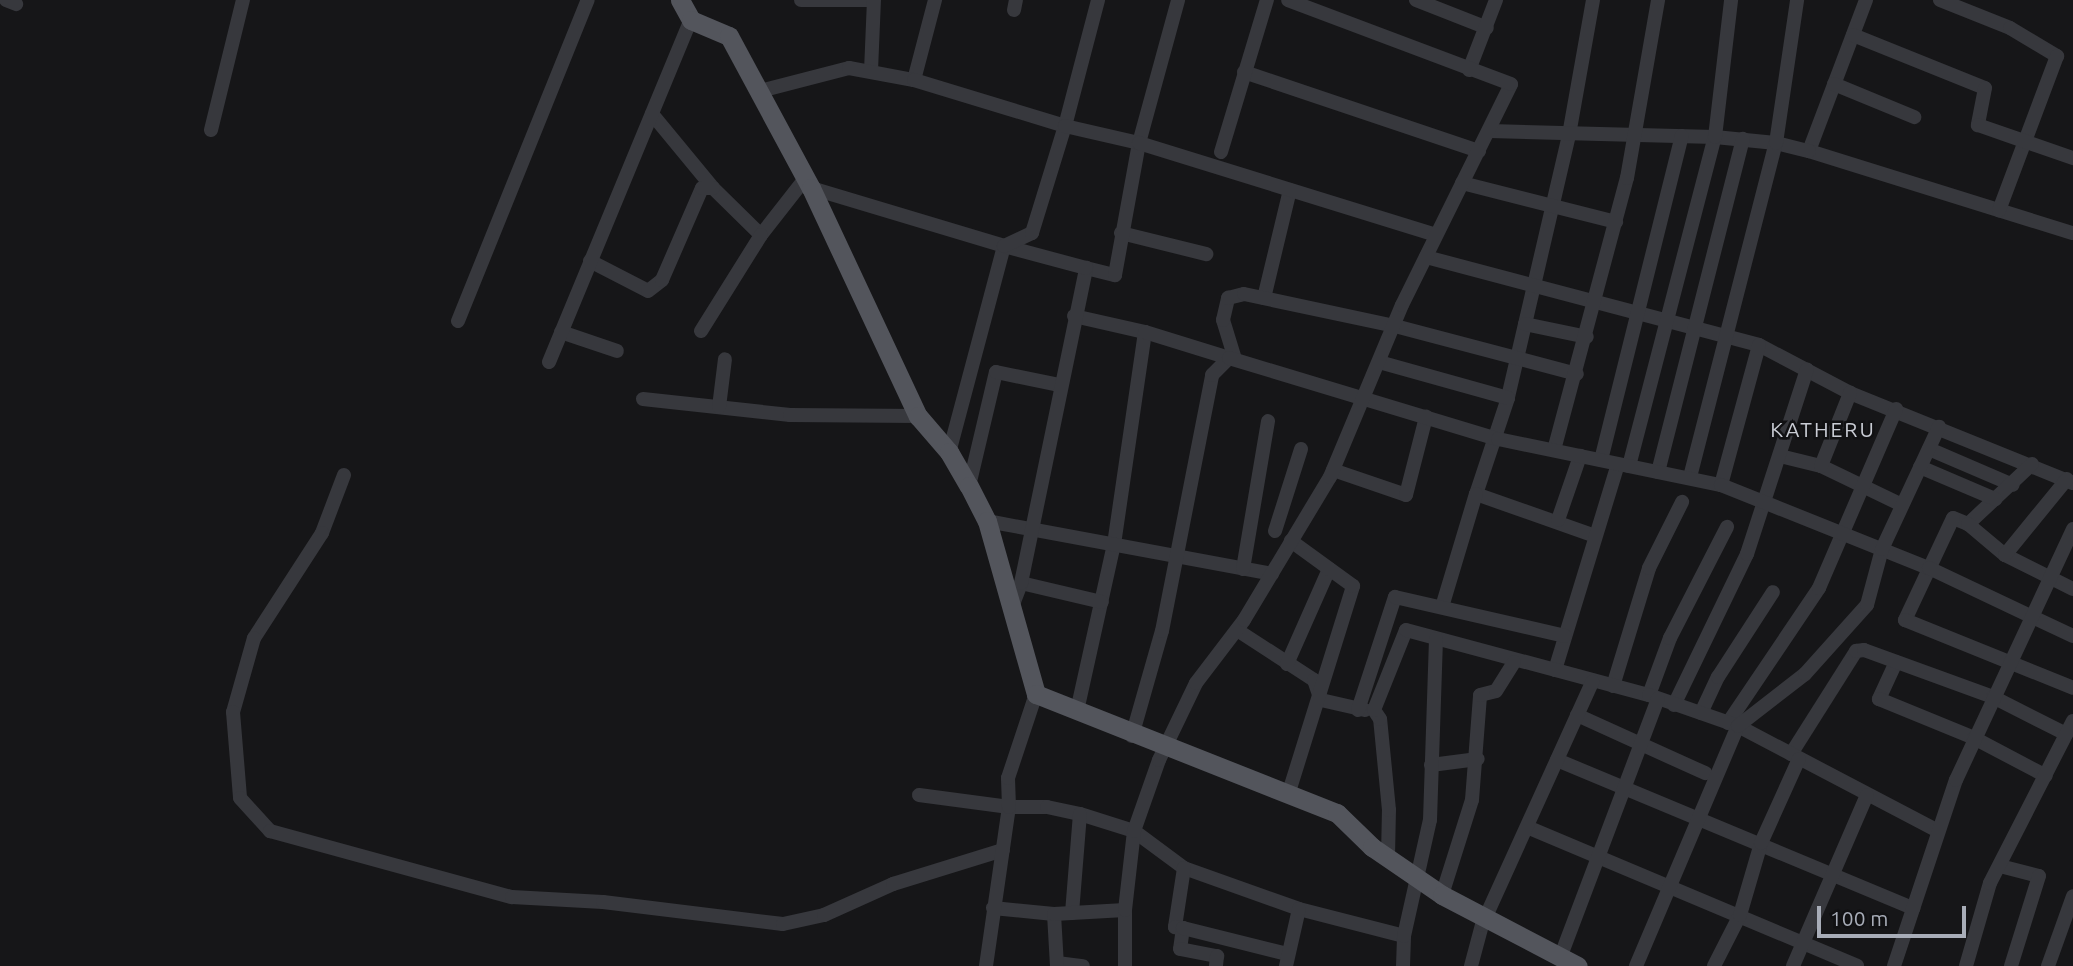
<!DOCTYPE html>
<style>
body{margin:0}
#map{position:relative;width:2073px;height:966px;overflow:hidden;background:#161618;font-family:Ubuntu,sans-serif}
div>[style]{position:absolute}
.minor>*{height:14px;margin:-7px;padding:0 7px;transform-origin:7px;border-radius:7px;background:#37383d}
.major>*{height:19px;margin:-9.5px;padding:0 9.5px;transform-origin:9.5px;border-radius:9.5px;background:#53555c}
span{translate:-50% -50%;white-space:nowrap;text-align:center;line-height:1.15;-webkit-text-stroke:5px #111113;paint-order:stroke}
.quarter-label{font-size:21px;color:#c9ccd4;letter-spacing:2px}
.scale{position:absolute;left:1817px;top:906px;width:149px;height:32px;box-sizing:border-box;border:4px solid #a8adb8;border-top:0;padding-left:9px;font-size:21px;line-height:24px;white-space:nowrap;color:#a8adb8;-webkit-text-stroke:5px #111113;paint-order:stroke}
</style>
<div id="map">
<div class="minor">
<i style="left:6px;top:0;width:11px;rotate:22deg"></i>
<i style="left:801px;top:0;width:69px"></i>
<i style="left:1416px;top:0;width:76px;rotate:21.5deg"></i>
<i style="left:1593px;top:0;width:137px;rotate:100.1deg"></i>
<i style="left:1569px;top:135px;width:270px;rotate:103.1deg"></i>
<i style="left:1508px;top:398px;width:101px;rotate:108.4deg"></i>
<i style="left:1476px;top:494px;width:126px;rotate:19.4deg"></i>
<i style="left:1866px;top:0;width:161px;rotate:110.7deg"></i>
<i style="left:1809px;top:151px;width:276px;rotate:17.3deg"></i>
<i style="left:1940px;top:0;width:75px;rotate:21.8deg"></i>
<i style="left:2010px;top:28px;width:55px;rotate:30.8deg"></i>
<i style="left:2057px;top:56px;width:165px;rotate:110.6deg"></i>
<i style="left:1014px;top:10px;width:10px;rotate:-79deg"></i>
<i style="left:1853px;top:35px;width:142px;rotate:21.9deg"></i>
<i style="left:1985px;top:88px;width:38px;rotate:101deg"></i>
<i style="left:1978px;top:125px;width:101px;rotate:19.2deg"></i>
<i style="left:1469px;top:70px;width:75px;rotate:-68.9deg"></i>
<i style="left:871px;top:71px;width:71px;rotate:-87.6deg"></i>
<i style="left:1244px;top:72px;width:248px;rotate:18.6deg"></i>
<i style="left:914px;top:80px;width:83px;rotate:-75.3deg"></i>
<i style="left:1834px;top:84px;width:87px;rotate:22.4deg"></i>
<i style="left:760px;top:91px;width:92px;rotate:-14.5deg"></i>
<i style="left:849px;top:68px;width:66px;rotate:10.5deg"></i>
<i style="left:914px;top:80px;width:158px;rotate:16.9deg"></i>
<i style="left:1065px;top:126px;width:130px;rotate:-75.3deg"></i>
<i style="left:652px;top:114px;width:96px;rotate:50.5deg"></i>
<i style="left:713px;top:188px;width:67px;rotate:44.4deg"></i>
<i style="left:761px;top:235px;width:70px;rotate:-52deg"></i>
<i style="left:211px;top:130px;width:134px;rotate:-76.2deg"></i>
<i style="left:1490px;top:131px;width:225px;rotate:1.5deg"></i>
<i style="left:1715px;top:137px;width:61px;rotate:5.6deg"></i>
<i style="left:1776px;top:143px;width:34px;rotate:14deg"></i>
<i style="left:1221px;top:152px;width:159px;rotate:-73.2deg"></i>
<i style="left:1462px;top:183px;width:159px;rotate:14.2deg"></i>
<i style="left:811px;top:188px;width:202px;rotate:16.7deg"></i>
<i style="left:1004px;top:246px;width:213px;rotate:104.9deg"></i>
<i style="left:1121px;top:233px;width:88px;rotate:13.9deg"></i>
<i style="left:1426px;top:257px;width:344px;rotate:14.8deg"></i>
<i style="left:1759px;top:345px;width:103px;rotate:27.8deg"></i>
<i style="left:1850px;top:393px;width:240px;rotate:22deg"></i>
<i style="left:590px;top:261px;width:65px;rotate:27.3deg"></i>
<i style="left:648px;top:291px;width:18px;rotate:-38deg"></i>
<i style="left:662px;top:280px;width:100px;rotate:-66.5deg"></i>
<i style="left:702px;top:188px;width:11px"></i>
<i style="left:1086px;top:268px;width:30px;rotate:14deg"></i>
<i style="left:1115px;top:275px;width:134px;rotate:-79.7deg"></i>
<i style="left:1139px;top:143px;width:148px;rotate:-74.7deg"></i>
<i style="left:1264px;top:298px;width:111px;rotate:-76.5deg"></i>
<i style="left:1074px;top:316px;width:73px;rotate:12.7deg"></i>
<i style="left:1145px;top:332px;width:214px;rotate:98.3deg"></i>
<i style="left:1114px;top:544px;width:171px;rotate:102.5deg"></i>
<i style="left:458px;top:321px;width:346px;rotate:-68deg"></i>
<i style="left:1525px;top:324px;width:63px;rotate:11.8deg"></i>
<i style="left:701px;top:331px;width:113px;rotate:-58deg"></i>
<i style="left:561px;top:332px;width:59px;rotate:18.7deg"></i>
<i style="left:1145px;top:332px;width:88px;rotate:17.2deg"></i>
<i style="left:1235px;top:359px;width:41px;rotate:-107.1deg"></i>
<i style="left:1223px;top:320px;width:23px;rotate:-77deg"></i>
<i style="left:1228px;top:298px;width:16px;rotate:-14deg"></i>
<i style="left:1244px;top:294px;width:154px;rotate:12deg"></i>
<i style="left:1395px;top:326px;width:188px;rotate:14.8deg"></i>
<i style="left:549px;top:362px;width:370px;rotate:-67.5deg"></i>
<i style="left:1379px;top:362px;width:134px;rotate:15.6deg"></i>
<i style="left:643px;top:399px;width:148px;rotate:6.2deg"></i>
<i style="left:790px;top:415px;width:128px;rotate:0.4deg"></i>
<i style="left:719px;top:407px;width:48px;rotate:-82.9deg"></i>
<i style="left:1929px;top:449px;width:91px;rotate:23.2deg"></i>
<i style="left:1554px;top:450px;width:282px;rotate:-75deg"></i>
<i style="left:1627px;top:178px;width:181px;rotate:-80.1deg"></i>
<i style="left:1780px;top:456px;width:42px;rotate:13.7deg"></i>
<i style="left:1821px;top:466px;width:90px;rotate:25.7deg"></i>
<i style="left:1601px;top:460px;width:334px;rotate:-76deg"></i>
<i style="left:2032px;top:464px;width:88px;rotate:136.8deg"></i>
<i style="left:1968px;top:524px;width:16px;rotate:-158deg"></i>
<i style="left:1953px;top:518px;width:113px;rotate:115.2deg"></i>
<i style="left:1905px;top:620px;width:181px;rotate:22deg"></i>
<i style="left:1629px;top:466px;width:340px;rotate:-75.4deg"></i>
<i style="left:1715px;top:137px;width:138px;rotate:-83.3deg"></i>
<i style="left:1821px;top:466px;width:79px;rotate:-68.3deg"></i>
<i style="left:1920px;top:467px;width:82px;rotate:23.1deg"></i>
<i style="left:1333px;top:470px;width:77px;rotate:18.9deg"></i>
<i style="left:1406px;top:495px;width:81px;rotate:-75.6deg"></i>
<i style="left:1658px;top:472px;width:344px;rotate:-75.7deg"></i>
<i style="left:344px;top:475px;width:62px;rotate:110.8deg"></i>
<i style="left:322px;top:533px;width:125px;rotate:122.9deg"></i>
<i style="left:254px;top:638px;width:77px;rotate:105.8deg"></i>
<i style="left:233px;top:712px;width:86px;rotate:85.3deg"></i>
<i style="left:240px;top:798px;width:45px;rotate:47.7deg"></i>
<i style="left:270px;top:831px;width:251px;rotate:15.3deg"></i>
<i style="left:512px;top:897px;width:91px;rotate:3.1deg"></i>
<i style="left:603px;top:902px;width:181px;rotate:7deg"></i>
<i style="left:783px;top:924px;width:42px;rotate:-12.4deg"></i>
<i style="left:824px;top:915px;width:76px;rotate:-24.2deg"></i>
<i style="left:893px;top:884px;width:115px;rotate:-17.2deg"></i>
<i style="left:1690px;top:477px;width:345px;rotate:-75.6deg"></i>
<i style="left:1776px;top:143px;width:145px;rotate:-81.6deg"></i>
<i style="left:1721px;top:485px;width:145px;rotate:-74.8deg"></i>
<i style="left:969px;top:486px;width:117px;rotate:-76.7deg"></i>
<i style="left:996px;top:372px;width:64px;rotate:11.7deg"></i>
<i style="left:1558px;top:520px;width:68px;rotate:-71deg"></i>
<i style="left:987px;top:521px;width:290px;rotate:10.5deg"></i>
<i style="left:1968px;top:524px;width:48px;rotate:40deg"></i>
<i style="left:2005px;top:555px;width:76px;rotate:26.6deg"></i>
<i style="left:1275px;top:531px;width:86px;rotate:-72.4deg"></i>
<i style="left:2005px;top:555px;width:98px;rotate:-50.8deg"></i>
<i style="left:1243px;top:569px;width:150px;rotate:-80.4deg"></i>
<i style="left:1021px;top:583px;width:83px;rotate:13.2deg"></i>
<i style="left:1012px;top:607px;width:26px;rotate:-69deg"></i>
<i style="left:1021px;top:583px;width:322px;rotate:-78.3deg"></i>
<i style="left:1086px;top:268px;width:85px;rotate:-165deg"></i>
<i style="left:1004px;top:246px;width:31px;rotate:-25deg"></i>
<i style="left:1032px;top:233px;width:112px;rotate:-72.9deg"></i>
<i style="left:1065px;top:126px;width:76px;rotate:12.9deg"></i>
<i style="left:1139px;top:143px;width:311px;rotate:17.2deg"></i>
<i style="left:1442px;top:607px;width:118px;rotate:-73.3deg"></i>
<i style="left:1237px;top:630px;width:92px;rotate:33deg"></i>
<i style="left:1314px;top:680px;width:21px;rotate:71deg"></i>
<i style="left:1321px;top:700px;width:45px;rotate:12.8deg"></i>
<i style="left:1896px;top:662px;width:41px;rotate:114.7deg"></i>
<i style="left:1879px;top:699px;width:103px;rotate:22.3deg"></i>
<i style="left:1974px;top:738px;width:81px;rotate:27.8deg"></i>
<i style="left:1287px;top:664px;width:104px;rotate:-66.1deg"></i>
<i style="left:1555px;top:670px;width:215px;rotate:-73deg"></i>
<i style="left:1613px;top:686px;width:123px;rotate:-73deg"></i>
<i style="left:1649px;top:568px;width:74px;rotate:-63.4deg"></i>
<i style="left:1649px;top:695px;width:61px;rotate:-69.8deg"></i>
<i style="left:1670px;top:638px;width:125px;rotate:-62.8deg"></i>
<i style="left:1674px;top:705px;width:168px;rotate:-64.2deg"></i>
<i style="left:1747px;top:554px;width:194px;rotate:-72deg"></i>
<i style="left:1358px;top:710px;width:119px;rotate:-71.9deg"></i>
<i style="left:1395px;top:597px;width:174px;rotate:12.9deg"></i>
<i style="left:1701px;top:713px;width:40px;rotate:-65deg"></i>
<i style="left:1718px;top:677px;width:101px;rotate:-57.1deg"></i>
<i style="left:1577px;top:715px;width:141px;rotate:24.4deg"></i>
<i style="left:1728px;top:723px;width:163px;rotate:-56deg"></i>
<i style="left:1819px;top:588px;width:195px;rotate:-66.7deg"></i>
<i style="left:1132px;top:736px;width:109px;rotate:-74.1deg"></i>
<i style="left:1162px;top:631px;width:261px;rotate:-78.9deg"></i>
<i style="left:1212px;top:375px;width:24px;rotate:-45deg"></i>
<i style="left:1229px;top:358px;width:281px;rotate:16.8deg"></i>
<i style="left:1498px;top:439px;width:228px;rotate:11.7deg"></i>
<i style="left:1721px;top:485px;width:224px;rotate:21.8deg"></i>
<i style="left:1929px;top:568px;width:159px;rotate:25.3deg"></i>
<i style="left:1791px;top:754px;width:122px;rotate:-57.7deg"></i>
<i style="left:1856px;top:651px;width:8px;rotate:-7deg"></i>
<i style="left:1864px;top:650px;width:137px;rotate:20deg"></i>
<i style="left:1993px;top:697px;width:82px;rotate:26.9deg"></i>
<i style="left:1557px;top:760px;width:386px;rotate:22.6deg"></i>
<i style="left:1431px;top:765px;width:47px;rotate:-7.3deg"></i>
<i style="left:919px;top:795px;width:91px;rotate:7.6deg"></i>
<i style="left:1009px;top:807px;width:38px"></i>
<i style="left:1047px;top:807px;width:34px;rotate:12deg"></i>
<i style="left:1080px;top:814px;width:57px;rotate:17.5deg"></i>
<i style="left:1134px;top:831px;width:62px;rotate:36.5deg"></i>
<i style="left:1184px;top:868px;width:122px;rotate:19.6deg"></i>
<i style="left:1299px;top:909px;width:108px;rotate:14.4deg"></i>
<i style="left:1288px;top:795px;width:219px;rotate:-72.7deg"></i>
<i style="left:1353px;top:586px;width:77px;rotate:-144deg"></i>
<i style="left:1527px;top:827px;width:358px;rotate:22.8deg"></i>
<i style="left:1388px;top:856px;width:46px;rotate:-88.8deg"></i>
<i style="left:1389px;top:810px;width:91px;rotate:-95.6deg"></i>
<i style="left:1380px;top:719px;width:11px;rotate:-124deg"></i>
<i style="left:1374px;top:710px;width:86px;rotate:-68.2deg"></i>
<i style="left:1406px;top:630px;width:252px;rotate:15deg"></i>
<i style="left:1649px;top:695px;width:94px;rotate:19.2deg"></i>
<i style="left:1738px;top:726px;width:226px;rotate:27.7deg"></i>
<i style="left:2000px;top:866px;width:40px;rotate:14.4deg"></i>
<i style="left:2039px;top:876px;width:94px;rotate:107.3deg"></i>
<i style="left:1184px;top:868px;width:60px;rotate:98.7deg"></i>
<i style="left:1175px;top:927px;width:8px;rotate:7deg"></i>
<i style="left:1183px;top:928px;width:21px;rotate:98deg"></i>
<i style="left:1180px;top:949px;width:38px;rotate:11deg"></i>
<i style="left:1217px;top:956px;width:10px;rotate:96deg"></i>
<i style="left:1442px;top:895px;width:100px;rotate:-72.5deg"></i>
<i style="left:1472px;top:800px;width:105px;rotate:-85.6deg"></i>
<i style="left:1480px;top:695px;width:16px;rotate:-14deg"></i>
<i style="left:1496px;top:691px;width:34px;rotate:-58deg"></i>
<i style="left:993px;top:908px;width:61px;rotate:5.6deg"></i>
<i style="left:1072px;top:913px;width:99px;rotate:-85.4deg"></i>
<i style="left:1183px;top:928px;width:107px;rotate:14deg"></i>
<i style="left:1560px;top:958px;width:277px;rotate:-69.3deg"></i>
<i style="left:1057px;top:963px;width:26px;rotate:7deg"></i>
<i style="left:986px;top:966px;width:161px;rotate:-81.8deg"></i>
<i style="left:1009px;top:807px;width:29px;rotate:-92deg"></i>
<i style="left:1008px;top:778px;width:89px;rotate:-71.6deg"></i>
<i style="left:1057px;top:966px;width:52px;rotate:-93.3deg"></i>
<i style="left:1054px;top:914px;width:71px;rotate:-3.2deg"></i>
<i style="left:1125px;top:966px;width:56px;rotate:-90deg"></i>
<i style="left:1125px;top:910px;width:80px;rotate:-83.5deg"></i>
<i style="left:1134px;top:831px;width:75px;rotate:-70.6deg"></i>
<i style="left:1159px;top:760px;width:85px;rotate:-64.3deg"></i>
<i style="left:1196px;top:683px;width:79px;rotate:-52.7deg"></i>
<i style="left:1244px;top:620px;width:167px;rotate:-59deg"></i>
<i style="left:1330px;top:477px;width:186px;rotate:-67.3deg"></i>
<i style="left:1402px;top:305px;width:246px;rotate:-63.7deg"></i>
<i style="left:1511px;top:84px;width:238px;rotate:-159.4deg"></i>
<i style="left:1286px;top:966px;width:58px;rotate:-77.2deg"></i>
<i style="left:1403px;top:966px;width:30px;rotate:-88deg"></i>
<i style="left:1404px;top:936px;width:119px;rotate:-77.4deg"></i>
<i style="left:1430px;top:820px;width:181px;rotate:-88.1deg"></i>
<i style="left:1471px;top:966px;width:42px;rotate:-75deg"></i>
<i style="left:1482px;top:925px;width:267px;rotate:-65.6deg"></i>
<i style="left:1636px;top:966px;width:261px;rotate:-67deg"></i>
<i style="left:1738px;top:726px;width:85px;rotate:-37.8deg"></i>
<i style="left:1805px;top:674px;width:93px;rotate:-48.1deg"></i>
<i style="left:1867px;top:605px;width:58px;rotate:-75deg"></i>
<i style="left:1882px;top:549px;width:135px;rotate:-65deg"></i>
<i style="left:1714px;top:966px;width:57px;rotate:-63deg"></i>
<i style="left:1740px;top:915px;width:75px;rotate:-73.7deg"></i>
<i style="left:1761px;top:843px;width:92px;rotate:-65.7deg"></i>
<i style="left:1793px;top:966px;width:186px;rotate:-66.6deg"></i>
<i style="left:1894px;top:966px;width:196px;rotate:-71.6deg"></i>
<i style="left:1956px;top:780px;width:277px;rotate:-65deg"></i>
<i style="left:1966px;top:966px;width:86px;rotate:-73.9deg"></i>
<i style="left:1990px;top:883px;width:182px;rotate:-62.9deg"></i>
<i style="left:2048px;top:966px;width:74px;rotate:-70.3deg"></i>
</div>
<div class="major">
<i style="left:680px;top:0;width:23px;rotate:61deg"></i>
<i style="left:691px;top:20px;width:41px;rotate:22.8deg"></i>
<i style="left:729px;top:36px;width:173px;rotate:61.7deg"></i>
<i style="left:811px;top:188px;width:252px;rotate:64.9deg"></i>
<i style="left:918px;top:416px;width:48px;rotate:49.3deg"></i>
<i style="left:949px;top:452px;width:39px;rotate:60deg"></i>
<i style="left:969px;top:486px;width:39px;rotate:63deg"></i>
<i style="left:987px;top:521px;width:180px;rotate:74.2deg"></i>
<i style="left:1036px;top:694px;width:324px;rotate:21.6deg"></i>
<i style="left:1337px;top:813px;width:49px;rotate:44.2deg"></i>
<i style="left:1372px;top:847px;width:85px;rotate:34.4deg"></i>
<i style="left:1442px;top:895px;width:153px;rotate:27.6deg"></i>
</div>
<div class="quarter-label">
<span style="left:1823px;top:429px">KATHERU</span>
</div>
<div class="scale">100 m</div>
</div>
